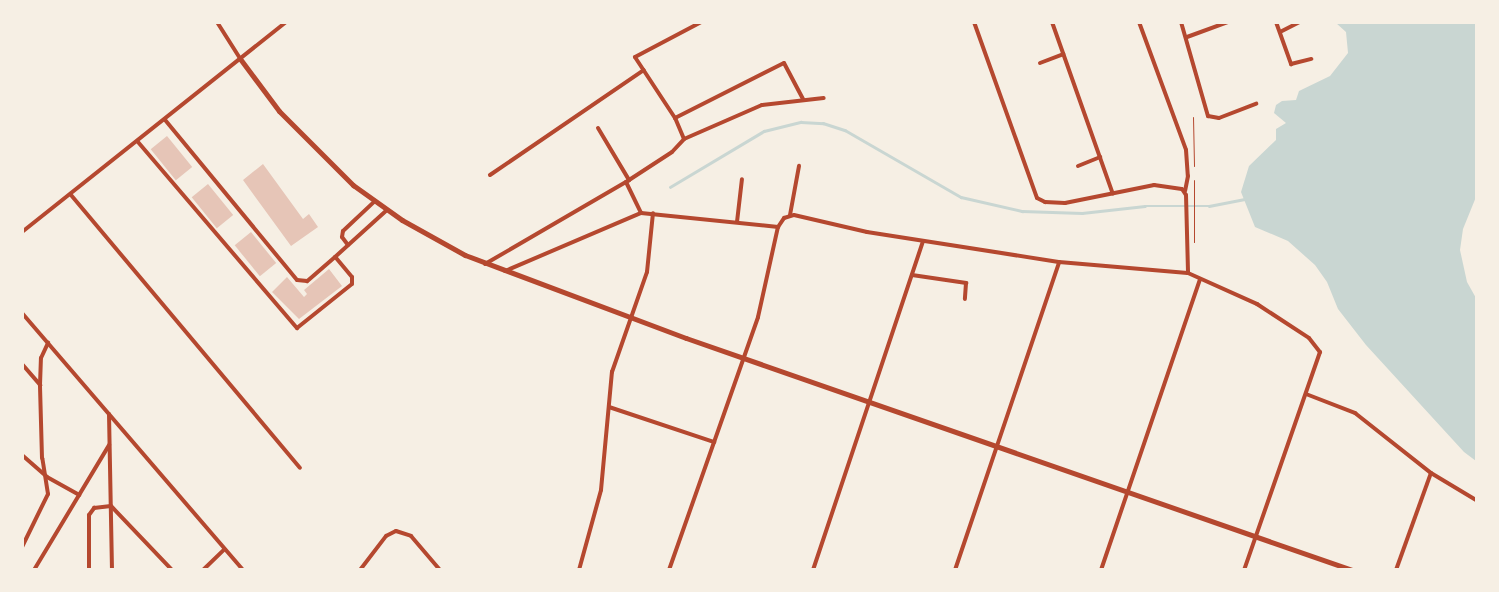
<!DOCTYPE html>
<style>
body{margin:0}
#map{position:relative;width:1499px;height:592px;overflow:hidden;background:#f6efe4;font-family:"DM Sans",sans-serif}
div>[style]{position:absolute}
.water>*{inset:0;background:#c9d6d2}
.stream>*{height:2.5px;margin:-1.25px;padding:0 1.25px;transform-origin:1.25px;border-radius:1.25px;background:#c9d6d2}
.building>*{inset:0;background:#e6c5b7;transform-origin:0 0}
.path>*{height:1px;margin:-0.5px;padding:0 0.5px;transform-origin:0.5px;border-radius:0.5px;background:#b5482f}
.minor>*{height:4px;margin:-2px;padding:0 2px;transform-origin:2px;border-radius:2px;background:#b5482f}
.tertiary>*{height:5px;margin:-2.5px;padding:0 2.5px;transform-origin:2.5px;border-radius:2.5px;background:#b5482f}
span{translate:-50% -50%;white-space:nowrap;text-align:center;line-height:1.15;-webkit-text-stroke:4px #f6efe4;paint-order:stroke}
.frame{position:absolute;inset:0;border:24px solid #f6efe4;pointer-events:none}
</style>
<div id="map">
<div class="water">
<i style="clip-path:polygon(1336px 23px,1476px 23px,1476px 197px,1463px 229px,1460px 250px,1467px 282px,1476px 298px,1476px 461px,1464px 452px,1366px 345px,1338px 309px,1327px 282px,1315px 265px,1288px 241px,1255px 227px,1241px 192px,1249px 166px,1276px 140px,1276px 129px,1286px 123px,1274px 113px,1276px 105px,1282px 101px,1296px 100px,1299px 91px,1330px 76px,1348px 53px,1346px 32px)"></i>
</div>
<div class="stream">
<i style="left:670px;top:187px;width:109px;rotate:-30.8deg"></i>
<i style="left:764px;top:131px;width:38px;rotate:-14deg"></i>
<i style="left:801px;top:122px;width:22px;rotate:3deg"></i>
<i style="left:823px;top:123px;width:23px;rotate:18deg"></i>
<i style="left:845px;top:130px;width:134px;rotate:30deg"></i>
<i style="left:961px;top:197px;width:63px;rotate:12.9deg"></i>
<i style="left:1022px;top:211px;width:60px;rotate:1.9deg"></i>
<i style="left:1082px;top:213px;width:63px;rotate:-6.3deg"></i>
<i style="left:1145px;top:206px;width:64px"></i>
<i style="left:1209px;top:206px;width:36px;rotate:-11deg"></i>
</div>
<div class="building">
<i style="left:167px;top:136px;width:40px;height:21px;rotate:51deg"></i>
<i style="clip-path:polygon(263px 164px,303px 219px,309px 214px,318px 227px,291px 246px,243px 180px)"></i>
<i style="left:208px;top:184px;width:40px;height:21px;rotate:51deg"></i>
<i style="left:251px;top:232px;width:40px;height:21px;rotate:51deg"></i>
<i style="clip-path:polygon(329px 269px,342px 286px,299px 319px,272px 292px,287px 277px,304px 297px,307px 294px,304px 290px)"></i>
</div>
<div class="path">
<i style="left:1193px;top:117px;width:49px;rotate:88.8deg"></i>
<i style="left:1194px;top:180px;width:62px;rotate:90deg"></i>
</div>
<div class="minor">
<i style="left:217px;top:22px;width:45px;rotate:57.7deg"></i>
<i style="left:974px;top:22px;width:187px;rotate:70.3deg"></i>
<i style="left:1037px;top:198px;width:9px;rotate:27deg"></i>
<i style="left:1045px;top:202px;width:20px;rotate:3deg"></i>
<i style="left:1065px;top:203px;width:91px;rotate:-11.4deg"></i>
<i style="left:1154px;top:185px;width:28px;rotate:8deg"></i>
<i style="left:1182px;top:189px;width:7px;rotate:56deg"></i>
<i style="left:1186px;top:195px;width:78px;rotate:88.5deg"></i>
<i style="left:1052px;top:22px;width:182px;rotate:70.5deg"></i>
<i style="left:1139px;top:22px;width:136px;rotate:69.8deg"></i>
<i style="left:1186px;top:150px;width:26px;rotate:86deg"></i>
<i style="left:1188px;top:176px;width:15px;rotate:101deg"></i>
<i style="left:1181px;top:22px;width:98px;rotate:74deg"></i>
<i style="left:1208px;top:116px;width:11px;rotate:10deg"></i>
<i style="left:1219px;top:118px;width:40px;rotate:-21deg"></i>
<i style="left:1276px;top:22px;width:45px;rotate:70.3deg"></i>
<i style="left:1291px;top:64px;width:21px;rotate:-14deg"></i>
<i style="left:1280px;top:32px;width:22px;rotate:-27deg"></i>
<i style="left:1187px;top:37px;width:44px;rotate:-20.1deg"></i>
<i style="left:1040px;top:63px;width:25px;rotate:-21deg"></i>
<i style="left:675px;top:118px;width:122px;rotate:-26.8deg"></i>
<i style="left:784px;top:63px;width:41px;rotate:62.2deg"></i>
<i style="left:598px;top:128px;width:61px;rotate:59.2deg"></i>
<i style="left:684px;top:139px;width:23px;rotate:-113deg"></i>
<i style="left:675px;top:118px;width:73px;rotate:-123.3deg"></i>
<i style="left:635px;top:57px;width:75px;rotate:-27.9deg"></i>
<i style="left:684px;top:139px;width:85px;rotate:-23.6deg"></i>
<i style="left:762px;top:105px;width:62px;rotate:-6.4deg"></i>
<i style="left:138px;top:142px;width:245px;rotate:49.5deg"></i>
<i style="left:297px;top:328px;width:70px;rotate:-38.7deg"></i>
<i style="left:352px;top:284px;width:7px;rotate:-90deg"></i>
<i style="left:352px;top:277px;width:26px;rotate:-130deg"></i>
<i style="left:335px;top:257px;width:37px;rotate:139deg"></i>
<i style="left:307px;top:281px;width:10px;rotate:-174deg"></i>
<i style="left:297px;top:280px;width:207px;rotate:-129.5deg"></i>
<i style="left:1078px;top:166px;width:24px;rotate:-22deg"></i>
<i style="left:490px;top:175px;width:186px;rotate:-34.3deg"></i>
<i style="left:626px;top:182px;width:34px;rotate:64deg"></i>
<i style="left:71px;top:195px;width:356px;rotate:50deg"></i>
<i style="left:790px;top:215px;width:50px;rotate:-79.6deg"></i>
<i style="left:737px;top:222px;width:43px;rotate:-83.4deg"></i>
<i style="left:22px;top:232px;width:337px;rotate:-38.5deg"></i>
<i style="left:348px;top:245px;width:10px;rotate:-127deg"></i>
<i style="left:342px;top:237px;width:6px;rotate:-81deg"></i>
<i style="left:343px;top:231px;width:44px;rotate:-43.2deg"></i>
<i style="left:335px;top:257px;width:70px;rotate:-42.1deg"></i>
<i style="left:485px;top:264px;width:163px;rotate:-30.2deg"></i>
<i style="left:626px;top:182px;width:55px;rotate:-33.1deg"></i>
<i style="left:672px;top:152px;width:18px;rotate:-47deg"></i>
<i style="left:505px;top:271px;width:148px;rotate:-23.1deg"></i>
<i style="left:641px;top:213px;width:138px;rotate:5.8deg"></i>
<i style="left:912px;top:275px;width:55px;rotate:8.4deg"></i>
<i style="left:966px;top:283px;width:16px;rotate:94deg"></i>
<i style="left:22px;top:313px;width:339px;rotate:49.3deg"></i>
<i style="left:22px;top:364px;width:28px;rotate:49deg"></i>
<i style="left:1306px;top:394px;width:53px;rotate:21.2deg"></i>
<i style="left:1355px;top:413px;width:97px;rotate:38.3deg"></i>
<i style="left:1431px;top:473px;width:52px;rotate:31deg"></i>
<i style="left:609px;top:407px;width:111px;rotate:18.4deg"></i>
<i style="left:109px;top:414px;width:156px;rotate:88.9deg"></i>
<i style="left:22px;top:455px;width:33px;rotate:41deg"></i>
<i style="left:47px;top:477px;width:37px;rotate:29deg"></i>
<i style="left:22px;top:547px;width:59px;rotate:-63.9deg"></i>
<i style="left:48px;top:494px;width:36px;rotate:-99deg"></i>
<i style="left:42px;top:458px;width:73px;rotate:-91.6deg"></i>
<i style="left:40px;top:385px;width:27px;rotate:-88deg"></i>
<i style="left:41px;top:358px;width:17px;rotate:-65deg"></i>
<i style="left:34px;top:570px;width:146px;rotate:-59deg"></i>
<i style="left:89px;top:570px;width:55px;rotate:-90deg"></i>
<i style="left:89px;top:515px;width:9px;rotate:-54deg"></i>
<i style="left:94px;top:508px;width:17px;rotate:-7deg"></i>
<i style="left:111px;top:506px;width:88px;rotate:46.4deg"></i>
<i style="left:203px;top:570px;width:30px;rotate:-44deg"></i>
<i style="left:360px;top:570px;width:43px;rotate:-52.6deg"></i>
<i style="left:386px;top:536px;width:11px;rotate:-27deg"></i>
<i style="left:396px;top:531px;width:16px;rotate:18deg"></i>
<i style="left:411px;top:536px;width:45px;rotate:49.5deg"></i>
<i style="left:579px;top:570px;width:83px;rotate:-74.6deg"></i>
<i style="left:601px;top:490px;width:119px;rotate:-84.7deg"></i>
<i style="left:612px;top:372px;width:106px;rotate:-70.7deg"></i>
<i style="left:647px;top:272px;width:59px;rotate:-84.2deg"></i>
<i style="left:669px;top:570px;width:268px;rotate:-70.6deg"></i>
<i style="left:758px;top:317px;width:92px;rotate:-77.5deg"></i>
<i style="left:778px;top:227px;width:11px;rotate:-56deg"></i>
<i style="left:784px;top:218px;width:10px;rotate:-17deg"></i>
<i style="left:794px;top:215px;width:75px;rotate:13.1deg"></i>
<i style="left:867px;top:232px;width:194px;rotate:8.9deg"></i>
<i style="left:1059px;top:262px;width:129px;rotate:4.9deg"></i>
<i style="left:1188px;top:273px;width:76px;rotate:24.2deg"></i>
<i style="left:1257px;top:304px;width:62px;rotate:33.2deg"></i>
<i style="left:1309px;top:338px;width:18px;rotate:52deg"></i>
<i style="left:1320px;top:352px;width:231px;rotate:109.2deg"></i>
<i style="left:813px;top:570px;width:347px;rotate:-71.5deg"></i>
<i style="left:955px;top:570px;width:325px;rotate:-71.3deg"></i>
<i style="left:1101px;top:570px;width:306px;rotate:-71.2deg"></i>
<i style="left:1396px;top:570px;width:103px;rotate:-70.2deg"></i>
</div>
<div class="tertiary">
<i style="left:241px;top:60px;width:64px;rotate:53.3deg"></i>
<i style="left:279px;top:111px;width:105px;rotate:45deg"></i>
<i style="left:353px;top:185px;width:60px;rotate:35.5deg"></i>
<i style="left:402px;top:220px;width:72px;rotate:29.1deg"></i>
<i style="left:465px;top:255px;width:236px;rotate:20.6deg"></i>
<i style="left:686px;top:338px;width:705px;rotate:19.21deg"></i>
</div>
<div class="frame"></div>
</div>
